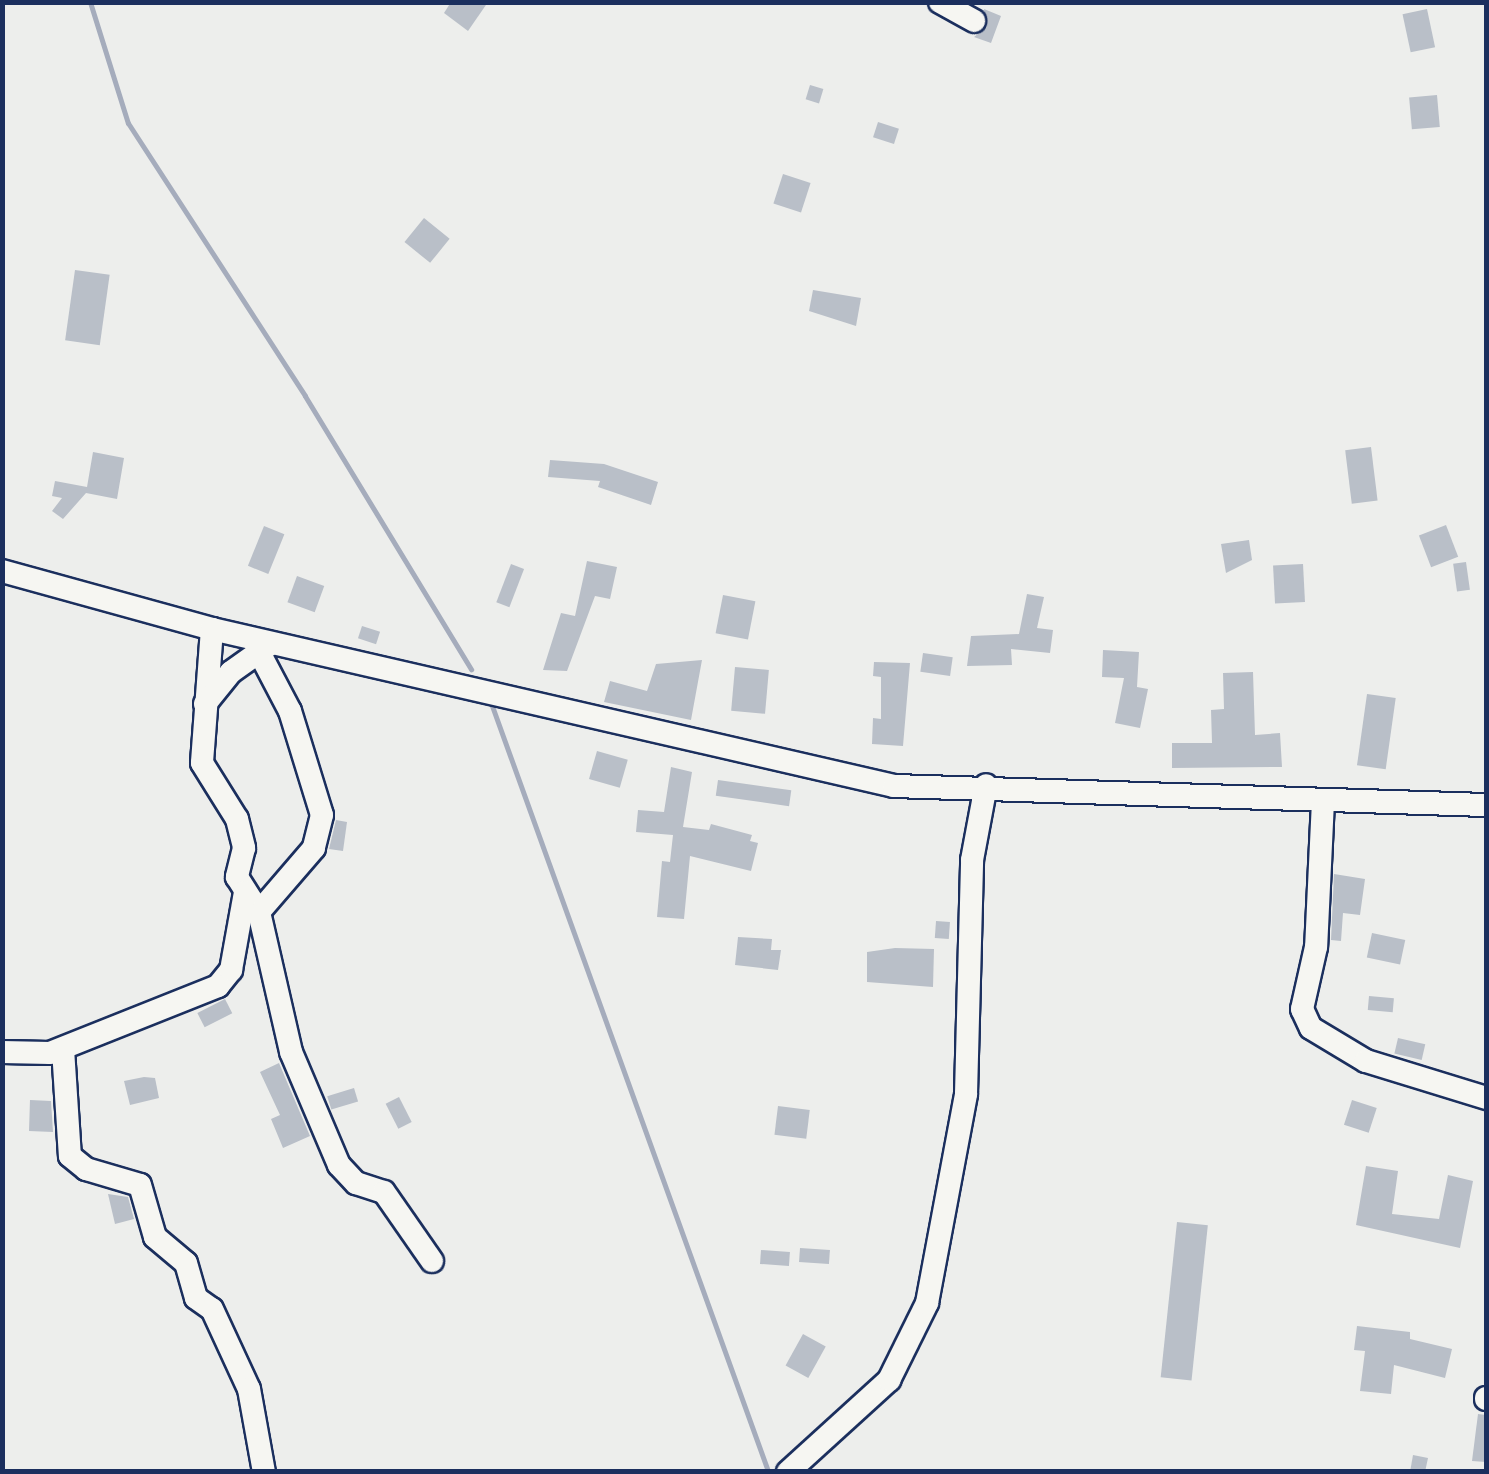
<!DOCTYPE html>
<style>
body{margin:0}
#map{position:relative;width:1489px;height:1474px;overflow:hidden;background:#edeeec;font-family:Sriracha,sans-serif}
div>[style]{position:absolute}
.stream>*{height:5px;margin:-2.5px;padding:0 2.5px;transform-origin:2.5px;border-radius:2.5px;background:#a5acbc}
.building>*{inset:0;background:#b9bfc8;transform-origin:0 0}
.roads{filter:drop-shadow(2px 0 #1b2f5e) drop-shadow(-2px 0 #1b2f5e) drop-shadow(0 2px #1b2f5e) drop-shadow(0 -2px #1b2f5e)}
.minor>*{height:22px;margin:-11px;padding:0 11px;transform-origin:11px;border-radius:11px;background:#f6f6f2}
span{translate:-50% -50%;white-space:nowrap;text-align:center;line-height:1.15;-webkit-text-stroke:8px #f6f6f2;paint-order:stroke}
.frame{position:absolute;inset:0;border:5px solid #1b2f5e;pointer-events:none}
</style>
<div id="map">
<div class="stream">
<i style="left:90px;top:2px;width:127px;rotate:72.6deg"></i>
<i style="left:128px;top:123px;width:325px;rotate:57deg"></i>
<i style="left:305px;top:396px;width:320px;rotate:58.7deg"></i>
<i style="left:491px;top:703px;width:816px;rotate:70.17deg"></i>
</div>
<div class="building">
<i style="clip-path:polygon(451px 2px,488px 2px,468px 31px,444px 13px)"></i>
<i style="clip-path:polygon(984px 9px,1001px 16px,991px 43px,974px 37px,987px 27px)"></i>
<i style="left:1427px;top:9px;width:39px;height:25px;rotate:78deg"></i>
<i style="left:810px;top:85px;width:14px;height:15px;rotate:17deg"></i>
<i style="left:1437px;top:95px;width:32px;height:28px;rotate:85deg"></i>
<i style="left:878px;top:122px;width:22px;height:16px;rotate:18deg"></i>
<i style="left:783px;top:174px;width:29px;height:31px;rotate:18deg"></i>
<i style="left:424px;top:218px;width:33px;height:31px;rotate:39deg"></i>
<i style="left:75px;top:270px;width:35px;height:71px;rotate:8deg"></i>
<i style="clip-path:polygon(813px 290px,861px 298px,856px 326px,809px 311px)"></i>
<i style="left:1371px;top:447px;width:54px;height:26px;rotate:83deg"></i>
<i style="clip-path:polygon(93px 452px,124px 458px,117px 499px,86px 493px,63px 519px,52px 511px,62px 498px,52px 496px,55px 481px,87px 487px)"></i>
<i style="clip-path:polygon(550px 460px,604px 464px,658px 482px,651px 505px,598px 487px,600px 481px,548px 477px)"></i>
<i style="left:1446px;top:525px;width:34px;height:29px;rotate:69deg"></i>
<i style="left:264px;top:526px;width:22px;height:43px;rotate:22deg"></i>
<i style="clip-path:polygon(1249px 540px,1252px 560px,1226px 573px,1221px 544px)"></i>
<i style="clip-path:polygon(587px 561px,617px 567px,610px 599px,595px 596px,567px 671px,543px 670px,561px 613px,575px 616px)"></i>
<i style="left:1466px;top:562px;width:28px;height:13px;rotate:82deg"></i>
<i style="left:511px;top:564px;width:14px;height:41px;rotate:21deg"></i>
<i style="left:1303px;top:564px;width:38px;height:30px;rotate:87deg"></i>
<i style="left:297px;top:576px;width:29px;height:28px;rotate:20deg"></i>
<i style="clip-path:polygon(1027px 594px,1044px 597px,1037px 628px,1053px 630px,1050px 653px,1011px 649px,1012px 665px,967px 666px,971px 636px,1019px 634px)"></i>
<i style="left:723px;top:595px;width:33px;height:39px;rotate:11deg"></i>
<i style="left:362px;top:626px;width:19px;height:13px;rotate:18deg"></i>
<i style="clip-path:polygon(1103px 650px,1139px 652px,1137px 687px,1148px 689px,1140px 728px,1115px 723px,1124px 678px,1102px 677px)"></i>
<i style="left:923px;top:653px;width:30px;height:19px;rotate:8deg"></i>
<i style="clip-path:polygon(702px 660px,691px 720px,604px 702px,610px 681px,647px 691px,656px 664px)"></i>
<i style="clip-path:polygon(874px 662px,910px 663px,903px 746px,872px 744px,873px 718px,881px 719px,881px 677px,873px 676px)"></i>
<i style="left:735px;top:667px;width:34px;height:44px;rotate:5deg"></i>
<i style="clip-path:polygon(1253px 672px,1255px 735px,1280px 733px,1282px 767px,1172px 768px,1172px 743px,1212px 743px,1211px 710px,1224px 709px,1223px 673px)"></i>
<i style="left:1367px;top:694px;width:29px;height:72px;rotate:8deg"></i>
<i style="left:597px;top:751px;width:32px;height:29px;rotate:16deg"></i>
<i style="clip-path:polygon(671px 767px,692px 772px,683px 827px,709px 830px,711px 824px,752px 835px,750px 841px,758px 843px,751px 871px,690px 856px,684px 919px,657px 917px,662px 861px,670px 862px,673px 835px,636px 832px,638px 810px,664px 812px)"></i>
<i style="left:718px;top:780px;width:74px;height:16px;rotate:8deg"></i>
<i style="clip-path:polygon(336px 820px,347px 822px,343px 851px,329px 849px)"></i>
<i style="clip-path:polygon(1334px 874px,1365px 879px,1360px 915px,1343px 913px,1341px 941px,1331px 940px)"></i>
<i style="left:936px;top:921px;width:14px;height:17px;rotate:4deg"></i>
<i style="left:1372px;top:933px;width:34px;height:25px;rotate:12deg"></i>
<i style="clip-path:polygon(738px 937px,772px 939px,771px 950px,781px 950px,778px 970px,735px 965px)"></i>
<i style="clip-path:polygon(895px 948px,934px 949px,933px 987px,867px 982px,867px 952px)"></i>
<i style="left:1369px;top:996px;width:25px;height:14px;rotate:5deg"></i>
<i style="left:225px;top:999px;width:16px;height:31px;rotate:63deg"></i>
<i style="left:1398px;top:1038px;width:28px;height:16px;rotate:13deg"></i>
<i style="clip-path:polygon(279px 1063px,310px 1136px,283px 1148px,271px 1119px,280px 1115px,260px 1072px)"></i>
<i style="clip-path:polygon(144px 1077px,155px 1078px,159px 1098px,130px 1105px,124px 1081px)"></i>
<i style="left:354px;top:1088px;width:14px;height:28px;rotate:73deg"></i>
<i style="left:399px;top:1097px;width:28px;height:15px;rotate:63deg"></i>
<i style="clip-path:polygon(30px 1100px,51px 1101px,53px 1132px,29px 1131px)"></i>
<i style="left:1352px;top:1100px;width:26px;height:26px;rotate:18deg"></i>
<i style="left:778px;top:1106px;width:32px;height:29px;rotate:7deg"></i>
<i style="clip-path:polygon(1366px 1166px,1398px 1171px,1392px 1214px,1439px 1219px,1448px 1175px,1473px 1181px,1460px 1248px,1356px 1225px)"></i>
<i style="clip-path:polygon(108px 1194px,128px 1197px,134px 1219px,115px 1224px)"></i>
<i style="left:1177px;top:1222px;width:31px;height:156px;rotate:6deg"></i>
<i style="left:800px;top:1248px;width:30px;height:14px;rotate:4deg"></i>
<i style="left:761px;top:1250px;width:29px;height:14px;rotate:4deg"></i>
<i style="clip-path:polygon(1357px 1326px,1410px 1332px,1410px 1339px,1452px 1349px,1445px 1378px,1394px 1365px,1391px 1394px,1360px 1391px,1365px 1351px,1354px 1350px)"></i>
<i style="left:803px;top:1334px;width:26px;height:36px;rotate:29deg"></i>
<i style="clip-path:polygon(1478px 1414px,1486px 1415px,1486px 1462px,1472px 1461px)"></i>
<i style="clip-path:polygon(1413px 1455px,1428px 1458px,1425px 1472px,1410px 1472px)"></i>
</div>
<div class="roads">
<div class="minor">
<i style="left:940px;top:2px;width:39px;rotate:29deg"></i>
<i style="left:2px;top:571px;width:218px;rotate:15.4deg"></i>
<i style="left:212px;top:629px;width:700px;rotate:12.96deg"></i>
<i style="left:894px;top:786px;width:592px;rotate:1.84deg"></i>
<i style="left:212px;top:629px;width:134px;rotate:94.3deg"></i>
<i style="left:202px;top:763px;width:66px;rotate:58deg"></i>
<i style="left:237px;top:819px;width:30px;rotate:76deg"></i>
<i style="left:244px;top:848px;width:30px;rotate:104deg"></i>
<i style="left:237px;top:877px;width:41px;rotate:57.8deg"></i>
<i style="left:259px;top:912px;width:144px;rotate:77.1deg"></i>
<i style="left:291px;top:1052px;width:123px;rotate:67deg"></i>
<i style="left:339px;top:1165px;width:25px;rotate:47deg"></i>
<i style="left:356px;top:1183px;width:29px;rotate:18deg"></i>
<i style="left:384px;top:1192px;width:84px;rotate:55.2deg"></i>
<i style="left:259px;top:652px;width:67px;rotate:62.3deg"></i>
<i style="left:290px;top:711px;width:109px;rotate:72.9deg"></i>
<i style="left:322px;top:815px;width:34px;rotate:104deg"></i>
<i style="left:314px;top:848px;width:84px;rotate:130.7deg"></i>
<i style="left:205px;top:704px;width:41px;rotate:-50.9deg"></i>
<i style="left:231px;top:672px;width:47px;rotate:-35.4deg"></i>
<i style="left:1323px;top:801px;width:146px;rotate:92.7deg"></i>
<i style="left:1316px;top:947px;width:64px;rotate:102.7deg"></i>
<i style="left:1302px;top:1009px;width:21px;rotate:65deg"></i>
<i style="left:1311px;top:1028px;width:64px;rotate:31deg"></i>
<i style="left:1366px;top:1061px;width:126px;rotate:17.1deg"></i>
<i style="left:63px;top:1049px;width:107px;rotate:86.3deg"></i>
<i style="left:70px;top:1156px;width:21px;rotate:39deg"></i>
<i style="left:86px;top:1169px;width:56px;rotate:16.5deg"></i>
<i style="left:140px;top:1185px;width:54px;rotate:73.9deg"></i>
<i style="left:155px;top:1237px;width:40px;rotate:40deg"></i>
<i style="left:186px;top:1263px;width:36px;rotate:74deg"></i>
<i style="left:196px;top:1298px;width:19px;rotate:35deg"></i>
<i style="left:212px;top:1309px;width:88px;rotate:65.2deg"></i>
<i style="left:249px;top:1389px;width:84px;rotate:79.8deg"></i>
<i style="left:2px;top:1052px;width:48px;rotate:1.2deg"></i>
<i style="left:50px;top:1053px;width:181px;rotate:-21.7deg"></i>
<i style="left:218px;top:986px;width:21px;rotate:-51deg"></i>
<i style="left:231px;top:970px;width:79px;rotate:-79.8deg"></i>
<i style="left:1486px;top:1399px;width:1px;rotate:-90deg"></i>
<i style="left:788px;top:1472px;width:137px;rotate:-42.3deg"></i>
<i style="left:889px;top:1380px;width:86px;rotate:-63.7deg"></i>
<i style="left:927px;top:1303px;width:213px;rotate:-79.4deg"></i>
<i style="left:966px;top:1094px;width:234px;rotate:-88.5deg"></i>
<i style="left:972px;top:860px;width:76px;rotate:-79.4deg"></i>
</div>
</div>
<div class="frame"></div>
</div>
